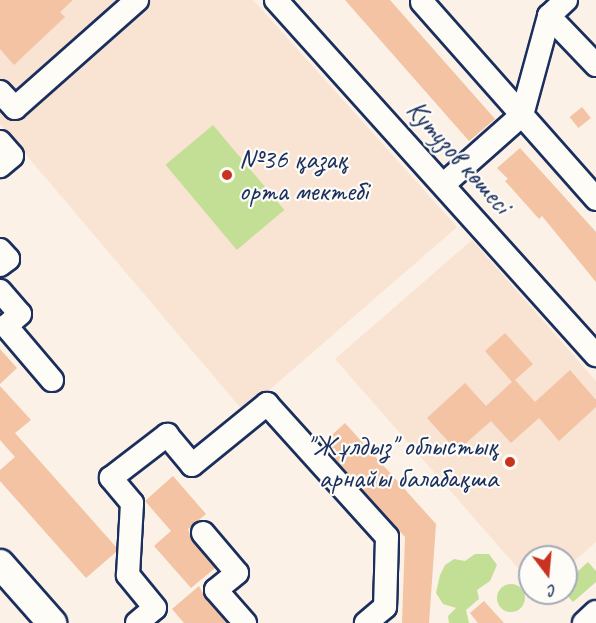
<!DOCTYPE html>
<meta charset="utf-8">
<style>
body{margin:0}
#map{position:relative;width:596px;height:623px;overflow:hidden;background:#fbf1e6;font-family:Caveat,sans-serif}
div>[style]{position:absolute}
.built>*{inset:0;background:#f9e3d2}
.green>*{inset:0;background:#c3df96;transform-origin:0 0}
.round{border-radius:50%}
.building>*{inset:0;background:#f3c3a3;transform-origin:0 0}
.roads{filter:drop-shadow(2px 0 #1b2f5e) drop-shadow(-2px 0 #1b2f5e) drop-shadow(0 2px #1b2f5e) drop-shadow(0 -2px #1b2f5e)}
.minor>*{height:22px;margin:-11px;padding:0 11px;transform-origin:11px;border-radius:11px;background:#fdfcf7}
.major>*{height:28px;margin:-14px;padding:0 14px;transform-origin:14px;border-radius:14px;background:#fdfcf7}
.dots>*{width:16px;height:16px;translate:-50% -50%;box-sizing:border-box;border:3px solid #fdfcf7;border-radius:50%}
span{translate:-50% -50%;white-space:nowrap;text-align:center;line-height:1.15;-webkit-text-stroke:4.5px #fdfcf7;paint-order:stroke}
.street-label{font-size:28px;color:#1b2f5e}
.poi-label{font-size:28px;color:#1b2f5e}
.left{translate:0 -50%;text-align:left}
.right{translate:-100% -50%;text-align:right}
.north{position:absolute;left:518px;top:545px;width:60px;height:60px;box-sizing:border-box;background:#fdfcf7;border:2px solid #a3aaba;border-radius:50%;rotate:164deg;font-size:16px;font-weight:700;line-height:24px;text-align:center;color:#1b2f5e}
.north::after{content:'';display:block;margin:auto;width:21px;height:27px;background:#c8321e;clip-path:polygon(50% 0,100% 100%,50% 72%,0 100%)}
</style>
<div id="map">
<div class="built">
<i style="clip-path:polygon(0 0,253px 0,457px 227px,244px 412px,0 124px)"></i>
<i style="clip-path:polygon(472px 240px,596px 381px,596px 542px,566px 568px,566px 557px,530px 557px,530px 582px,335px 359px)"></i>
</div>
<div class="green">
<i style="left:213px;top:125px;width:111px;height:62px;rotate:50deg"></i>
<i style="clip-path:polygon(475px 554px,489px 554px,497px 565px,490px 581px,477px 590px,479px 599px,466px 610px,469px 623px,449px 623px,448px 616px,456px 608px,443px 604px,436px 593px,440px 575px,445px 565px,454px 559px,465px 561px)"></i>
<i style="clip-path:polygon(588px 562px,596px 571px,596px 582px,573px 602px,565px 593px,566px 582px)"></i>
<i class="round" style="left:497px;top:584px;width:28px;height:28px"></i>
</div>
<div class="building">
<i style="clip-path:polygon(0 0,73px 0,60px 12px,65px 17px,14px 65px,0 49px)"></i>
<i style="clip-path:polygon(345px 0,390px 0,495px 119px,469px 141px)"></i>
<i style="left:582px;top:107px;width:14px;height:16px;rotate:51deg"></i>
<i style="clip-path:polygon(520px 148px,596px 232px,596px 282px,542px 216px,539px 219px,505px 181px,508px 179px,497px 168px)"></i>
<i style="clip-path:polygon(505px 333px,533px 364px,515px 380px,535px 402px,570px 370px,596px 400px,596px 407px,559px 441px,539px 418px,511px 443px,491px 421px,457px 451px,427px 418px,465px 383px,486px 406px,512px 382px,485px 351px)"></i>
<i style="clip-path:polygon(0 349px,17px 368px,0 384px)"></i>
<i style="clip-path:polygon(0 386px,31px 420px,15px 433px,116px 547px,116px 552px,86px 578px,0 481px,0 470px,15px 457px,0 440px)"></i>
<i style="clip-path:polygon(345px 423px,436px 524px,429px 623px,402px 623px,405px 537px,322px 444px)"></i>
<i style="clip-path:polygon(173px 476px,206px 514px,188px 529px,193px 542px,215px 568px,191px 588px,154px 546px,171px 531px,145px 501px)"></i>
<i style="clip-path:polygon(199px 586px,206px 599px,227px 623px,184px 623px,172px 609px)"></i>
<i style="clip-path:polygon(484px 601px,504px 623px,478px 623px,470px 613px)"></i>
</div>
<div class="roads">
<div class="minor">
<i style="left:276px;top:0;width:478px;rotate:48deg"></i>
<i style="left:566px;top:0;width:23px;rotate:137deg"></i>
<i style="left:549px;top:16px;width:68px;rotate:46.2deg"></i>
<i style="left:422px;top:2px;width:263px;rotate:48.5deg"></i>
<i style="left:0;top:92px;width:22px;rotate:47deg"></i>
<i style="left:15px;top:108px;width:163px;rotate:-41.5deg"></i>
<i style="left:0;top:142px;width:18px;rotate:49deg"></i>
<i style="left:12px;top:156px;width:16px;rotate:140deg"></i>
<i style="left:444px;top:184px;width:104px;rotate:-41.5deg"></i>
<i style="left:522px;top:115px;width:103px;rotate:-74.7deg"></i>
<i style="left:0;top:250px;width:12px;rotate:48deg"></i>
<i style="left:8px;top:259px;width:10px;rotate:143deg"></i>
<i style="left:0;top:291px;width:30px;rotate:49deg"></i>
<i style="left:20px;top:314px;width:18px;rotate:139deg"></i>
<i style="left:6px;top:326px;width:71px;rotate:49.6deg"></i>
<i style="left:203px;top:533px;width:52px;rotate:49.6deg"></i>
<i style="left:237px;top:573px;width:27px;rotate:141deg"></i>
<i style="left:216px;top:590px;width:44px;rotate:48.7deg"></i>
<i style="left:137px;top:623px;width:23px;rotate:-40deg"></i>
<i style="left:155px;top:608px;width:43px;rotate:-129.3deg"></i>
<i style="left:128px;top:575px;width:72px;rotate:-86.8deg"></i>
<i style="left:132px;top:503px;width:33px;rotate:-130deg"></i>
<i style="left:111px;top:478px;width:71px;rotate:-37.5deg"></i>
<i style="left:167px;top:435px;width:39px;rotate:50deg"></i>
<i style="left:192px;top:465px;width:97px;rotate:-39.1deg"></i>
<i style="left:267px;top:404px;width:179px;rotate:47.9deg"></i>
<i style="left:387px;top:537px;width:70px;rotate:91.6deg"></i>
<i style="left:385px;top:607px;width:25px;rotate:140deg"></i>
<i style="left:584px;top:623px;width:16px;rotate:-43deg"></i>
</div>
<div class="major">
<i style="left:0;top:564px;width:79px;rotate:48.6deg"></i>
</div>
</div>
<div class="dots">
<i style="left:227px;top:175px;background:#c8321e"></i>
<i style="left:510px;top:462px;background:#c8321e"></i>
</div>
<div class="street-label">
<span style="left:459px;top:157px;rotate:48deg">Кутузов көшесі</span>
</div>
<div class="poi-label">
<span class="left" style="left:239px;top:175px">№36 қазақ<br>орта мектебі</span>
<span class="right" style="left:498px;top:462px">"Жұлдыз" облыстық<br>арнайы балабақша</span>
</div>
<div class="north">С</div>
</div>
